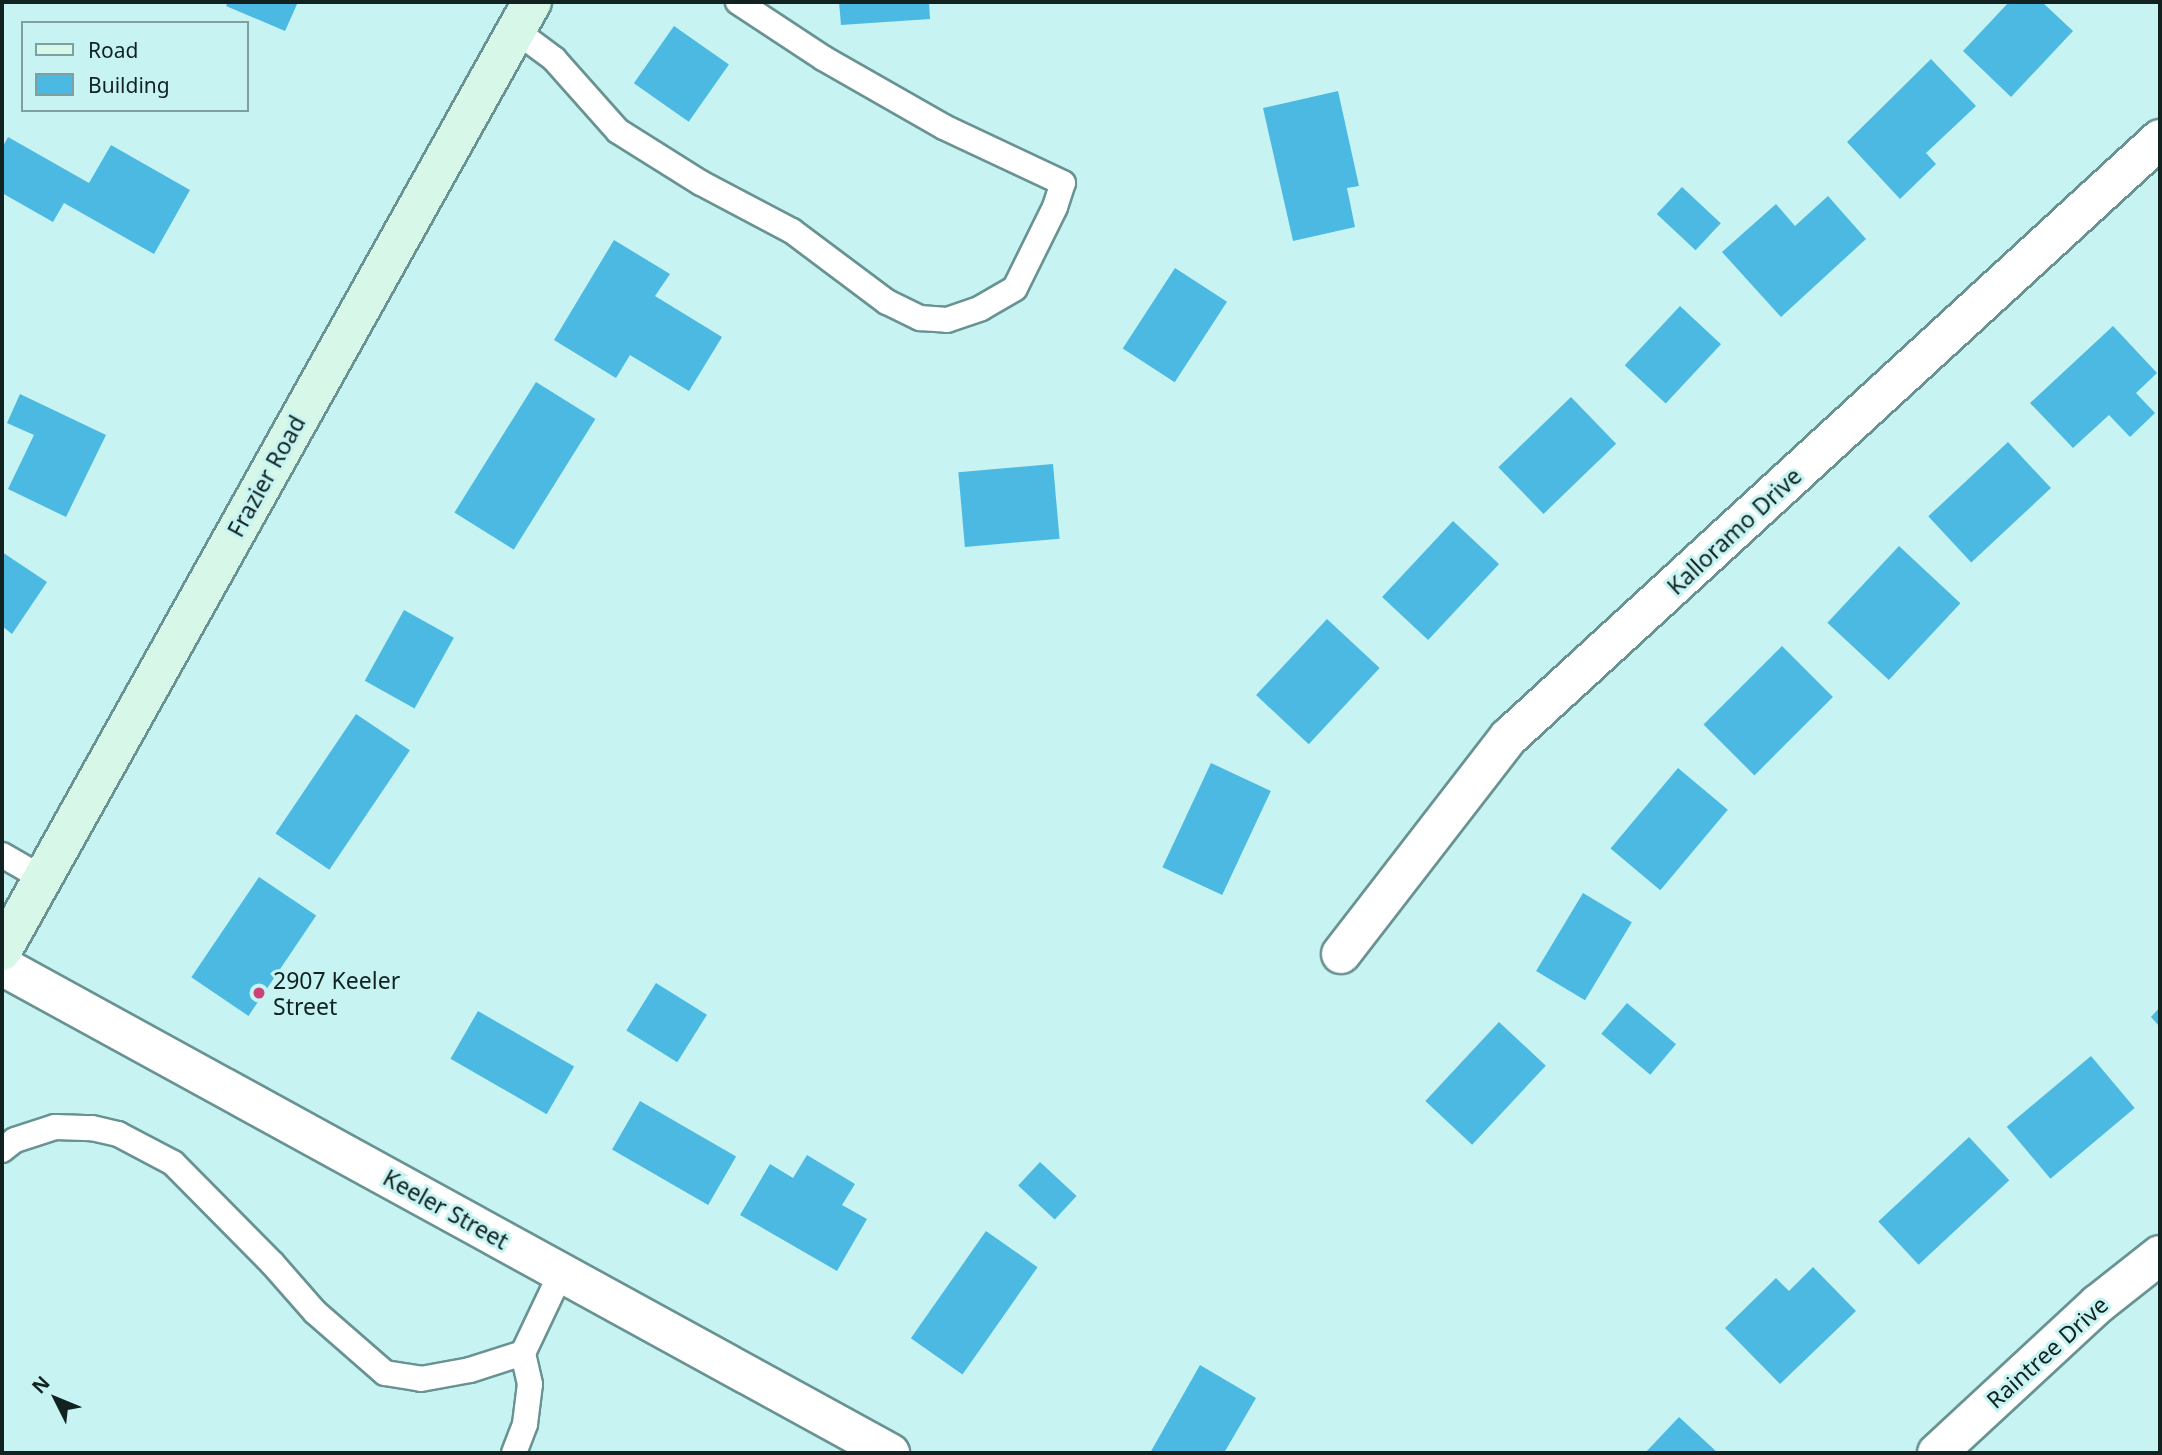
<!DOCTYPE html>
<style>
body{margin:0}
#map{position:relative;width:2162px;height:1455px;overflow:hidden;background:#c7f4f2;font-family:"Noto Sans",sans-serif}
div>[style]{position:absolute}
.building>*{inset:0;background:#4cb9e3;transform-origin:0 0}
.roads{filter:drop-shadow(2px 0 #699392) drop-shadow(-2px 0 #699392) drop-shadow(0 2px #699392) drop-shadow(0 -2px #699392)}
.lane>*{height:24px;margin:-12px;padding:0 12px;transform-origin:12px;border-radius:12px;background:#fff}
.street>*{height:38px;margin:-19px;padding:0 19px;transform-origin:19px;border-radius:19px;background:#fff}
.secondary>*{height:38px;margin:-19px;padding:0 19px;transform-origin:19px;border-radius:19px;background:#d7f8e8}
.dots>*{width:19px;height:19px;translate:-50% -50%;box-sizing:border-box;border:4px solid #c7f4f2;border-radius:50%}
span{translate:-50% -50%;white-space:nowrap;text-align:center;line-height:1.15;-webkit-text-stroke:6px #c7f4f2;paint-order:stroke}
.street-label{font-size:23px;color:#112221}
.poi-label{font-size:23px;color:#112221}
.left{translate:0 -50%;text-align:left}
.frame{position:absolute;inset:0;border:4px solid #112221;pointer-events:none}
.legend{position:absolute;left:21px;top:21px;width:228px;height:91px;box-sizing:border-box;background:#c7f4f2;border:2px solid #7ea09e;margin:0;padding:9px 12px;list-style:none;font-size:21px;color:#112221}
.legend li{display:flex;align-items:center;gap:14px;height:35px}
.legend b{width:35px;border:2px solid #7ea09e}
.north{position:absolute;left:21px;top:1364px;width:70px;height:70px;-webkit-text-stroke:5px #c7f4f2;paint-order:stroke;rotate:313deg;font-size:19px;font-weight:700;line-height:28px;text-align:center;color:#112221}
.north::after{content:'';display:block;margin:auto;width:24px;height:32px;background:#112221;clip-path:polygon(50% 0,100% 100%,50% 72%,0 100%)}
</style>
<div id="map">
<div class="building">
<i style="clip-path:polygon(228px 2px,298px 2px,285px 31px,226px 6px)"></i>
<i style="clip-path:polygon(839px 2px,929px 2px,930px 19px,841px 25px)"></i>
<i style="clip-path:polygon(2009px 2px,2042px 2px,2073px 31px,2011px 97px,1963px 51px)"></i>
<i style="left:674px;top:26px;width:67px;height:70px;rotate:35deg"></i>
<i style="clip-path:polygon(1931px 59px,1976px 106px,1926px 153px,1936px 164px,1900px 199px,1847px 142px)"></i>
<i style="clip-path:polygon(1338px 91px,1359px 186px,1347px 188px,1355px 227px,1293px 241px,1263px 108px)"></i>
<i style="clip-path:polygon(8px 137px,89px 183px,111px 145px,190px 190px,154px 254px,64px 203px,53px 222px,2px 193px,2px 148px)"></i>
<i style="left:1682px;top:187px;width:53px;height:37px;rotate:43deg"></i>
<i style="clip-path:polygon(1828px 196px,1866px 239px,1781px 317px,1722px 252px,1776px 204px,1795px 226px)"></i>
<i style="clip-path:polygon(614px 240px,670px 274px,655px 296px,722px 337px,689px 391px,630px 355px,616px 378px,554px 340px)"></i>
<i style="left:1175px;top:268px;width:62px;height:96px;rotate:33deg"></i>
<i style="left:1680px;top:306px;width:56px;height:81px;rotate:43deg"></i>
<i style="clip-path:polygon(2113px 326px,2157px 373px,2136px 393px,2155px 413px,2130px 437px,2109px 415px,2073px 448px,2030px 403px)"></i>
<i style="left:536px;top:382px;width:70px;height:154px;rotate:32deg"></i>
<i style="clip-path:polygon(20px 394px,106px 435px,66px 517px,8px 489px,34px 435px,7px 423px)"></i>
<i style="left:1571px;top:397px;width:65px;height:101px;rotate:46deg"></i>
<i style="left:2008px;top:442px;width:63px;height:109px;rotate:47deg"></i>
<i style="left:1053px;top:464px;width:75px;height:95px;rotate:85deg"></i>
<i style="left:1453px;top:521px;width:63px;height:104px;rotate:43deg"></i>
<i style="left:1899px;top:546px;width:84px;height:105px;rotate:43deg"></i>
<i style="clip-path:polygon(2px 552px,47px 582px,12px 634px,2px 626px)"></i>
<i style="left:404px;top:610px;width:57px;height:81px;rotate:29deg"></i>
<i style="left:1327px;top:619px;width:72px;height:104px;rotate:43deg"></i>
<i style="left:1782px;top:646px;width:72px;height:111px;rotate:45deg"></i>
<i style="left:356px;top:714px;width:65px;height:144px;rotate:34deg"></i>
<i style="left:1211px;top:763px;width:66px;height:115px;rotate:25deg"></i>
<i style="left:1678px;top:768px;width:65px;height:105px;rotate:40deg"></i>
<i style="left:259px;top:877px;width:69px;height:121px;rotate:34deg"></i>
<i style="left:1583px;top:893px;width:57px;height:91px;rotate:31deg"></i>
<i style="left:656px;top:983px;width:60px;height:56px;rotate:32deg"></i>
<i style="left:1627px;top:1003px;width:64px;height:40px;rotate:40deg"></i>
<i style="clip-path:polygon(2160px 1007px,2160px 1027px,2151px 1017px)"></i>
<i style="left:478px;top:1011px;width:111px;height:55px;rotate:30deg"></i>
<i style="left:1499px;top:1022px;width:64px;height:108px;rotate:43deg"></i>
<i style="left:2091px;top:1056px;width:68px;height:110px;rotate:50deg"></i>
<i style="left:640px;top:1101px;width:111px;height:56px;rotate:30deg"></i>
<i style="left:1969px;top:1137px;width:59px;height:124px;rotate:47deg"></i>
<i style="clip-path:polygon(807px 1155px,855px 1184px,842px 1205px,867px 1219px,837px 1271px,740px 1215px,770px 1164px,793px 1178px)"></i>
<i style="left:1040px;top:1162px;width:50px;height:32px;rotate:43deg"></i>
<i style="left:986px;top:1231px;width:63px;height:131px;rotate:35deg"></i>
<i style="clip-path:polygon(1813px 1267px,1856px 1311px,1780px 1384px,1725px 1328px,1776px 1278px,1789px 1291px)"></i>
<i style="clip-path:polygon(1200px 1365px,1256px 1398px,1224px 1453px,1150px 1453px)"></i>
<i style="clip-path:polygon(1679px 1417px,1718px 1453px,1645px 1453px)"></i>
</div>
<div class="roads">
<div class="lane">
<i style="left:515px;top:30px;width:49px;rotate:36.6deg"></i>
<i style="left:554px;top:59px;width:96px;rotate:48.4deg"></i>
<i style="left:618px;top:131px;width:98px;rotate:32.1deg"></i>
<i style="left:701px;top:183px;width:103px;rotate:27.8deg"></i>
<i style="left:792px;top:231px;width:119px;rotate:36.8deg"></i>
<i style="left:887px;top:302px;width:37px;rotate:26deg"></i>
<i style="left:920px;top:318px;width:27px;rotate:4deg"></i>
<i style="left:947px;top:320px;width:36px;rotate:-19deg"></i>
<i style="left:981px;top:308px;width:39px;rotate:-30deg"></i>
<i style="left:1015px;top:288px;width:90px;rotate:-63.7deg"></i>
<i style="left:1055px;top:207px;width:25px;rotate:-72deg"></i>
<i style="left:1063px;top:183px;width:132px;rotate:-154.8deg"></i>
<i style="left:944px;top:127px;width:139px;rotate:-150.3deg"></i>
<i style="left:823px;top:58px;width:102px;rotate:-146.6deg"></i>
<i style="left:2px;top:855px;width:46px;rotate:29.9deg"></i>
<i style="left:2px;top:1150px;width:16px;rotate:-38deg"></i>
<i style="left:15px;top:1140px;width:42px;rotate:-18deg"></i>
<i style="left:55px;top:1127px;width:37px;rotate:2deg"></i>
<i style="left:92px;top:1128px;width:27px;rotate:13deg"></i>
<i style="left:118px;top:1134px;width:62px;rotate:27.8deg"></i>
<i style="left:173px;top:1163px;width:141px;rotate:45.3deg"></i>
<i style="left:272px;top:1263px;width:65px;rotate:48.7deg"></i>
<i style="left:315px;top:1312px;width:93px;rotate:41.1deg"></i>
<i style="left:385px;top:1373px;width:36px;rotate:9deg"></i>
<i style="left:421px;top:1379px;width:50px;rotate:-10.4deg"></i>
<i style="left:470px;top:1370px;width:56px;rotate:-17.8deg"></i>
<i style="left:514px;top:1453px;width:31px;rotate:-69deg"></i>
<i style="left:525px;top:1424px;width:40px;rotate:-82.9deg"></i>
<i style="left:530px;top:1384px;width:32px;rotate:-103deg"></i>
<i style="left:523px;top:1353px;width:89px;rotate:-64.6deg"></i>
</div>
<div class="street">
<i style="left:1341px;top:954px;width:274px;rotate:-52.3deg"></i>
<i style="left:1509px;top:737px;width:884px;rotate:-42.57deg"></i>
<i style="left:2px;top:966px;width:1013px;rotate:28.74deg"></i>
<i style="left:1937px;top:1453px;width:219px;rotate:-42.8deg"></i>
<i style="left:2098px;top:1304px;width:79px;rotate:-38.3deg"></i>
</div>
<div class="secondary">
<i style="left:2px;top:951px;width:1087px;rotate:-60.82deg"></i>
</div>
</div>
<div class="dots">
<i style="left:259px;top:993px;background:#cb4179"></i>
</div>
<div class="street-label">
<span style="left:266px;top:476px;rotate:-61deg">Frazier Road</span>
<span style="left:1734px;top:531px;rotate:-43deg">Kalloramo Drive</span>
<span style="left:446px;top:1209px;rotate:29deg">Keeler Street</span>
<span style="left:2047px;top:1352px;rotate:-42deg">Raintree Drive</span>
</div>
<div class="poi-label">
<span class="left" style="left:273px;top:993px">2907 Keeler<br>Street</span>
</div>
<div class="frame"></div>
<ul class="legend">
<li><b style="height:9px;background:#d7f8e8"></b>Road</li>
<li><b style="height:19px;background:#4cb9e3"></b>Building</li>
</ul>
<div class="north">N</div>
</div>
